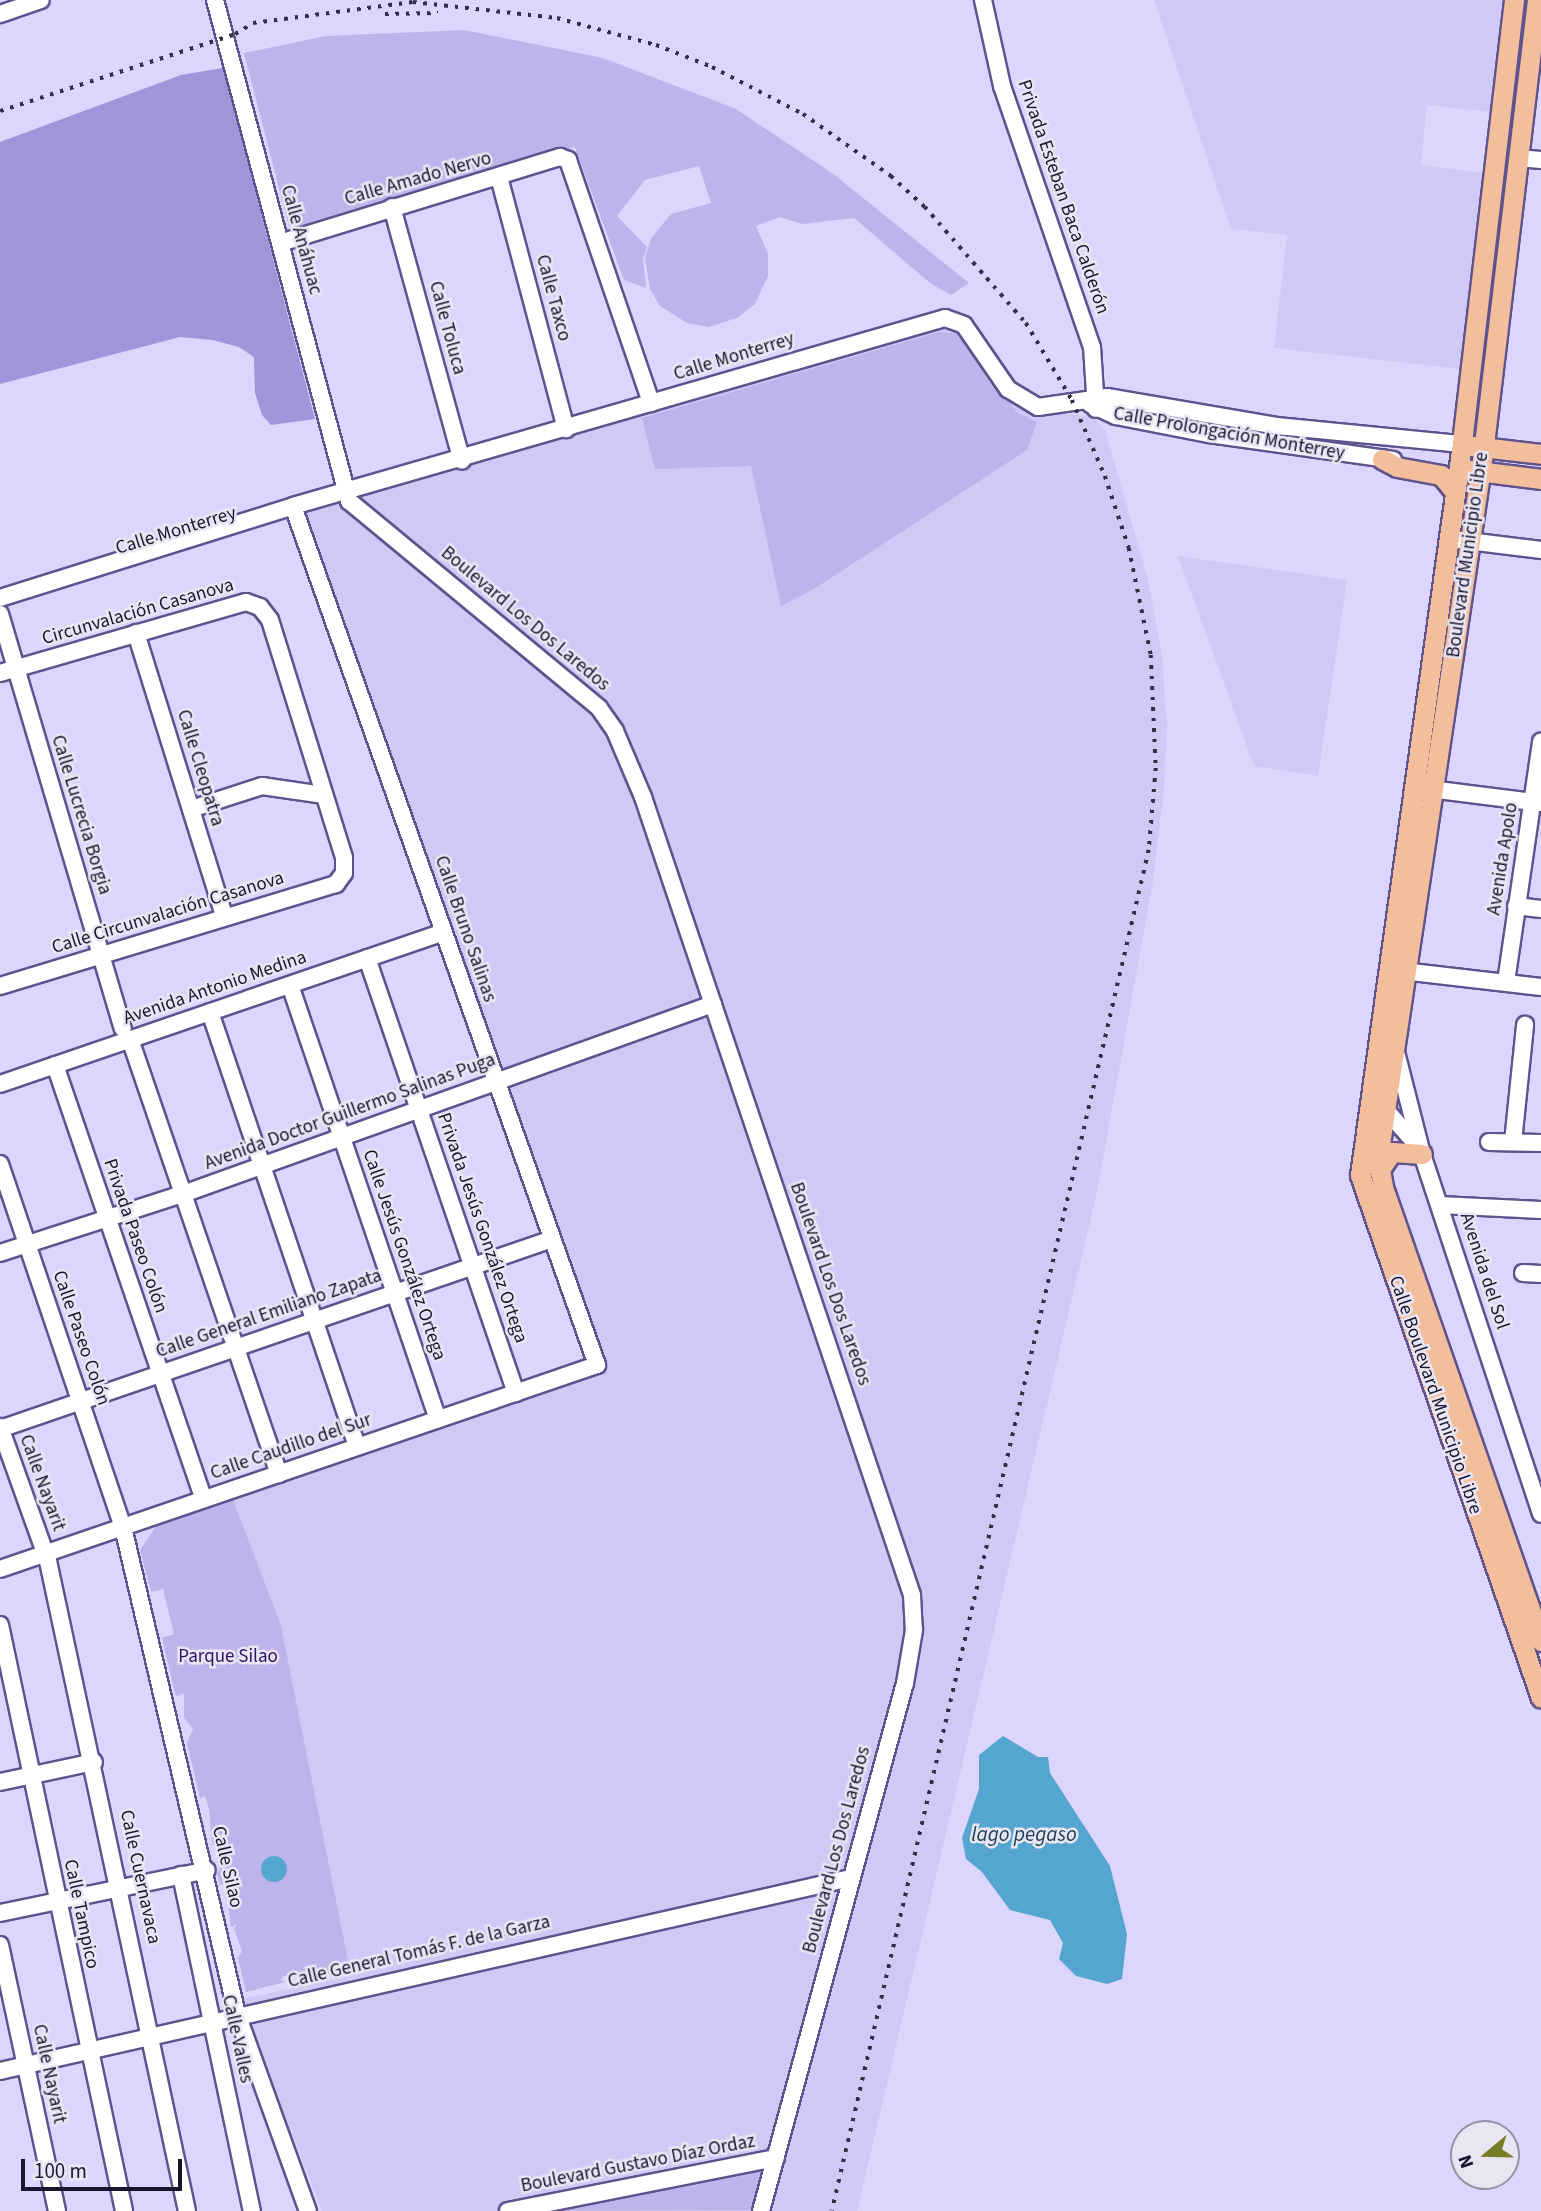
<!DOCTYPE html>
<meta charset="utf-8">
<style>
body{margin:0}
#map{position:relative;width:1541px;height:2211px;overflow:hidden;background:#dcd5fe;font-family:"Source Sans 3",sans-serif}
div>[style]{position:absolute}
.built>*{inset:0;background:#d0c8f5}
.green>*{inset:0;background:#beb4eb}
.forest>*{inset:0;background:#a194d8}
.water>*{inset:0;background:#54a5cf}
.round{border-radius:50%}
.roads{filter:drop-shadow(2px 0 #5f528d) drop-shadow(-2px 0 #5f528d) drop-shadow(0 2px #5f528d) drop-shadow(0 -2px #5f528d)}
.minor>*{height:16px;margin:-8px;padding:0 8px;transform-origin:8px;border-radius:8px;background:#fff}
.major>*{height:19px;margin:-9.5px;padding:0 9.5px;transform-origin:9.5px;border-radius:9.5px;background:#f3be9b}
.rail>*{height:3.5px;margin-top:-1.75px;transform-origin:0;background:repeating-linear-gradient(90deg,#332d48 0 3.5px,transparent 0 10.5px)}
span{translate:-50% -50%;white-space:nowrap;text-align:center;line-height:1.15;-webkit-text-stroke:5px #e9e6f4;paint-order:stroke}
.street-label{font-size:19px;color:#1a142d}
.park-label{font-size:19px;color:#301263}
.water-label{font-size:21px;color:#1a3e50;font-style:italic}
.north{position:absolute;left:1450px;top:2120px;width:70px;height:70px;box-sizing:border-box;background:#e9e6f4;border:2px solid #9692a4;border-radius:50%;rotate:251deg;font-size:19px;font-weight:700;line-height:28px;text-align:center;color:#1a142d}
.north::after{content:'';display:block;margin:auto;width:24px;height:32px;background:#777c26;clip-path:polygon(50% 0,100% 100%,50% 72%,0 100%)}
.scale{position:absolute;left:21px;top:2159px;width:161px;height:32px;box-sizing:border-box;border:4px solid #1a142d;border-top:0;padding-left:9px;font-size:21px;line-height:24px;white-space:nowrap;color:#1a142d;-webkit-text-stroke:5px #e9e6f4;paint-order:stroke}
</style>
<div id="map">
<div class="built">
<i style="clip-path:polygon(1154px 0,1503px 0,1490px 112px,1427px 105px,1421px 165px,1483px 173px,1461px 369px,1274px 348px,1287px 235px,1231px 229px)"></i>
<i style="clip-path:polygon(956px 316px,1017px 404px,1035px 411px,1092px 416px,1105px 430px,1148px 579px,1162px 656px,1167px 726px,1164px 789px,1153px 881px,1097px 1192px,857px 2211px,322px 2211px,241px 1999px,351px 1976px,281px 1625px,230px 1492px,605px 1369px,305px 514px)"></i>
<i style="clip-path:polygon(1178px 556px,1347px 580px,1318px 776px,1254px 766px)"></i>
</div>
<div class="green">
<i style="clip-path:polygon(464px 30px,603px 58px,736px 109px,832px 173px,969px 283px,951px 295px,930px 283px,854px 218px,802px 224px,780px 217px,756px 226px,768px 254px,768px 276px,755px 304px,737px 318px,709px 327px,687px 323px,660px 306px,650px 289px,645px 258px,651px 238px,671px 214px,711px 203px,699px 166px,645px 180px,617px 216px,647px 247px,643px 258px,646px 288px,624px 280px,575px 147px,292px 238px,244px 53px,326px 36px)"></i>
<i style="clip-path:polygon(939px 332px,960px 334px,1017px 412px,1037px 422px,1027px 450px,814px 589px,781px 606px,751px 466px,655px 469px,642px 418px)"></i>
<i style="clip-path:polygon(230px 1492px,281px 1625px,350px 1970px,320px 1975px,309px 1969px,300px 1976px,283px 1976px,281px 1980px,285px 1982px,246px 1992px,238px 1958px,242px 1951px,234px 1929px,237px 1924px,231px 1927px,226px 1884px,220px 1885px,217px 1873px,224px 1862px,218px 1853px,218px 1843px,212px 1845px,209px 1809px,205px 1796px,200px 1798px,187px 1743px,193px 1729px,184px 1718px,184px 1693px,176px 1697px,162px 1638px,174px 1634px,163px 1589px,151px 1592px,140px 1550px,163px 1516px)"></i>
<i style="clip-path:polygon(770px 2160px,757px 2210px,513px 2211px)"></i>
</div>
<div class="forest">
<i style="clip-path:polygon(223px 68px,315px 419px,271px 425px,262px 415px,255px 393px,254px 357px,239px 347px,212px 340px,180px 337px,0 384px,0 142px,181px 75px)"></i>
</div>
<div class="water">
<i style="clip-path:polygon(1003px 1736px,1038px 1757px,1048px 1757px,1050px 1773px,1110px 1866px,1127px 1934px,1122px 1979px,1107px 1984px,1076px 1976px,1059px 1959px,1063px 1943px,1050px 1920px,1010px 1910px,982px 1872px,966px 1859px,962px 1838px,979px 1789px,979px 1755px)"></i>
<i class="round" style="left:261px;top:1856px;width:26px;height:26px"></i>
</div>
<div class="roads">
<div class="minor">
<i style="left:215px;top:0;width:519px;rotate:75.03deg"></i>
<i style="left:349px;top:501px;width:325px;rotate:39.6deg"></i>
<i style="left:599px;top:708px;width:28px;rotate:55deg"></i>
<i style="left:615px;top:731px;width:72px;rotate:67deg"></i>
<i style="left:643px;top:797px;width:842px;rotate:71.37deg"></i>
<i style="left:912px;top:1595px;width:35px;rotate:87deg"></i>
<i style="left:914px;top:1630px;width:54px;rotate:99.6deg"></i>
<i style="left:905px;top:1683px;width:547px;rotate:105.26deg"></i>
<i style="left:983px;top:0;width:88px;rotate:77.5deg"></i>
<i style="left:1002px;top:86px;width:276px;rotate:71deg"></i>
<i style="left:1092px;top:347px;width:62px;rotate:86.3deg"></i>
<i style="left:0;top:14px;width:43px;rotate:-18.9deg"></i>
<i style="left:1518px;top:158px;width:23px;rotate:5deg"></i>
<i style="left:499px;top:177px;width:261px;rotate:75.1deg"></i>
<i style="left:392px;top:207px;width:263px;rotate:74.6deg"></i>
<i style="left:280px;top:243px;width:293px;rotate:-17.1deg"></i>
<i style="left:560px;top:157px;width:9px;rotate:21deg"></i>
<i style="left:568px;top:160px;width:257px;rotate:71.1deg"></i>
<i style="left:1090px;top:404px;width:29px;rotate:25deg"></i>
<i style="left:1116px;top:416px;width:95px;rotate:11deg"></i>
<i style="left:1209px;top:434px;width:186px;rotate:8deg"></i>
<i style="left:1460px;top:540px;width:82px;rotate:7deg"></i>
<i style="left:0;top:598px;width:307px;rotate:-17.4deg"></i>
<i style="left:293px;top:506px;width:679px;rotate:-16.08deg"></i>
<i style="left:945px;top:318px;width:20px;rotate:20deg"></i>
<i style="left:964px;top:325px;width:78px;rotate:55.5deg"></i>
<i style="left:1008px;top:389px;width:35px;rotate:31deg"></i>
<i style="left:1038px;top:407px;width:70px;rotate:-8.2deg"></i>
<i style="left:1107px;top:397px;width:172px;rotate:9.7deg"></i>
<i style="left:1277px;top:426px;width:186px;rotate:5.6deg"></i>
<i style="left:0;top:614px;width:432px;rotate:73.5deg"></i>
<i style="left:136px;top:633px;width:296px;rotate:72.7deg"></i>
<i style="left:0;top:673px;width:256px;rotate:-16.1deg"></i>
<i style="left:246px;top:602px;width:15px;rotate:20deg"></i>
<i style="left:260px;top:607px;width:16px;rotate:52deg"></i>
<i style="left:270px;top:620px;width:249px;rotate:72.7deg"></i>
<i style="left:344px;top:858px;width:15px;rotate:90deg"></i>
<i style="left:344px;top:873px;width:14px;rotate:126deg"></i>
<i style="left:336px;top:884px;width:351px;rotate:163.1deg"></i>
<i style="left:1422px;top:788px;width:120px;rotate:7.2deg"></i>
<i style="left:191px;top:809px;width:75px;rotate:-17.9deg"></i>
<i style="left:262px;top:786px;width:63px;rotate:8.3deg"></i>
<i style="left:1516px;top:906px;width:25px;rotate:7deg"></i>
<i style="left:367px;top:958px;width:460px;rotate:71.1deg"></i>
<i style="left:1394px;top:970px;width:148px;rotate:6.6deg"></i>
<i style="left:1506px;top:982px;width:243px;rotate:-81.7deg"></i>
<i style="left:290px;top:985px;width:459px;rotate:71.2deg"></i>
<i style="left:210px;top:1012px;width:459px;rotate:71.3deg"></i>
<i style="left:130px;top:1039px;width:460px;rotate:71.1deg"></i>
<i style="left:1397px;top:1056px;width:101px;rotate:75.7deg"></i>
<i style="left:1422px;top:1154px;width:379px;rotate:71.7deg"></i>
<i style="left:55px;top:1065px;width:459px;rotate:71.1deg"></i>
<i style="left:0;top:1084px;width:469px;rotate:-18.9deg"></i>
<i style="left:1379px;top:1102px;width:55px;rotate:48.7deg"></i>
<i style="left:1489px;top:1142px;width:52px;rotate:1.1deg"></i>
<i style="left:1513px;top:1142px;width:118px;rotate:-84.1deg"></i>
<i style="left:0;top:1164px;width:383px;rotate:71.3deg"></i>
<i style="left:123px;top:1527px;width:500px;rotate:76.83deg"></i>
<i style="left:237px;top:2014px;width:209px;rotate:70.2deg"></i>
<i style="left:1440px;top:1205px;width:101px;rotate:2.8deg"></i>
<i style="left:0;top:1253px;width:192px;rotate:-17.9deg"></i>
<i style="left:183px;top:1194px;width:563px;rotate:-19.72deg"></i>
<i style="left:1523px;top:1273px;width:18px;rotate:3deg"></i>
<i style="left:0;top:1427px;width:142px;rotate:70.3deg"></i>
<i style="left:48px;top:1561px;width:665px;rotate:77.93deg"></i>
<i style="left:0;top:1429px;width:584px;rotate:-18.99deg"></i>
<i style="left:0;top:1569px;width:631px;rotate:-18.87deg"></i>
<i style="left:597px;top:1365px;width:911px;rotate:-109.49deg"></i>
<i style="left:0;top:1625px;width:599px;rotate:78.05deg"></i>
<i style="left:0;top:1782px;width:96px;rotate:-12deg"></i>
<i style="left:181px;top:1875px;width:343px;rotate:78.1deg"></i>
<i style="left:0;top:1913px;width:211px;rotate:-11.7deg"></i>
<i style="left:0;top:1945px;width:272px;rotate:77.9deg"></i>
<i style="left:0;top:2071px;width:872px;rotate:-12.79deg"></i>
<i style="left:508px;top:2211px;width:273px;rotate:-11.2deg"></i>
</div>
<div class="major">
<i style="left:1514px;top:0;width:447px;rotate:96.7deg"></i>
<i style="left:1462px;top:444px;width:738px;rotate:97.94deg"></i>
<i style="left:1360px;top:1175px;width:553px;rotate:70.91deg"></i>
<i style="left:1537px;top:0;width:450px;rotate:96.8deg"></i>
<i style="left:1484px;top:447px;width:719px;rotate:98.48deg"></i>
<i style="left:1378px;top:1158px;width:29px;rotate:80deg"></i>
<i style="left:1383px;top:1187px;width:481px;rotate:70.8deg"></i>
<i style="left:1473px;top:446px;width:68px;rotate:6.7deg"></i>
<i style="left:1382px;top:459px;width:17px;rotate:28deg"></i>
<i style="left:1397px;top:467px;width:45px;rotate:10.3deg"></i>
<i style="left:1441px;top:475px;width:22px;rotate:51deg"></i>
<i style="left:1470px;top:470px;width:72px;rotate:7.2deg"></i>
<i style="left:1379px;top:1171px;width:23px;rotate:-56deg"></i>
<i style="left:1392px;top:1152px;width:30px;rotate:4deg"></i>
</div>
</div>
<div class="rail">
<i style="left:385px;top:14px;width:53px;rotate:-1.1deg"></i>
<i style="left:0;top:111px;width:247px;rotate:-18.1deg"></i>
<i style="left:235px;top:34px;width:21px;rotate:-31deg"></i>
<i style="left:253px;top:23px;width:161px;rotate:-7.5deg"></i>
<i style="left:413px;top:2px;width:145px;rotate:6.3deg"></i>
<i style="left:557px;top:18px;width:103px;rotate:15.3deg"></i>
<i style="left:656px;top:45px;width:60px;rotate:21.4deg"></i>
<i style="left:712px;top:67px;width:102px;rotate:27.3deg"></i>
<i style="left:803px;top:114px;width:108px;rotate:35.2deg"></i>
<i style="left:891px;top:176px;width:46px;rotate:42.4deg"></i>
<i style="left:925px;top:207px;width:154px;rotate:49deg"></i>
<i style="left:1026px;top:323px;width:90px;rotate:59.1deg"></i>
<i style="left:1072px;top:400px;width:83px;rotate:66.5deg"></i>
<i style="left:1105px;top:476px;width:76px;rotate:71.6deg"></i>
<i style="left:1129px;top:548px;width:109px;rotate:78.4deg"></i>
<i style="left:1151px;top:655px;width:113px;rotate:87.5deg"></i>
<i style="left:1156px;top:768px;width:82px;rotate:94.9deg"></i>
<i style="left:1149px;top:850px;width:1397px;rotate:103.11deg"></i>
</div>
<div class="street-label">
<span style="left:418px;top:179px;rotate:-16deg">Calle Amado Nervo</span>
<span style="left:1063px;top:197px;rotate:71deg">Privada Esteban Baca Calderón</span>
<span style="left:301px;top:240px;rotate:75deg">Calle Anáhuac</span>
<span style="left:553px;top:298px;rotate:75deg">Calle Taxco</span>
<span style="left:447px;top:328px;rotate:75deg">Calle Toluca</span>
<span style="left:734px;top:357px;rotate:-17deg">Calle Monterrey</span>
<span style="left:1229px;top:434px;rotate:10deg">Calle Prolongación Monterrey</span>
<span style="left:176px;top:531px;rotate:-17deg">Calle Monterrey</span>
<span style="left:1468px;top:555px;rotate:-82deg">Boulevard Municipio Libre</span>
<span style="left:138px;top:612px;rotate:-16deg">Circunvalación Casanova</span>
<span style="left:525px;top:619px;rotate:40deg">Boulevard Los Dos Laredos</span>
<span style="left:200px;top:768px;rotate:73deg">Calle Cleopatra</span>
<span style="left:81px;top:815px;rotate:73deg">Calle Lucrecia Borgia</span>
<span style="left:1503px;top:859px;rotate:-81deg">Avenida Apolo</span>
<span style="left:168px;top:913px;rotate:-17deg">Calle Circunvalación Casanova</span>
<span style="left:465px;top:929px;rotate:71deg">Calle Bruno Salinas</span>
<span style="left:215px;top:988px;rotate:-19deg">Avenida Antonio Medina</span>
<span style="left:350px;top:1112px;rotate:-20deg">Avenida Doctor Guillermo Salinas Puga</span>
<span style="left:482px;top:1228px;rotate:71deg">Privada Jesús González Ortega</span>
<span style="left:135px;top:1236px;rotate:71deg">Privada Paseo Colón</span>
<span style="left:404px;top:1255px;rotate:71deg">Calle Jesús González Ortega</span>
<span style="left:1484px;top:1271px;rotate:72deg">Avenida del Sol</span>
<span style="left:830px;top:1284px;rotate:71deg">Boulevard Los Dos Laredos</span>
<span style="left:269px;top:1314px;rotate:-19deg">Calle General Emiliano Zapata</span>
<span style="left:81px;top:1338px;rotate:71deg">Calle Paseo Colón</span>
<span style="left:1435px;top:1395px;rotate:71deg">Calle Boulevard Municipio Libre</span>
<span style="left:291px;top:1447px;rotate:-19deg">Calle Caudillo del Sur</span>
<span style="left:42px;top:1483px;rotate:70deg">Calle Nayarit</span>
<span style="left:837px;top:1850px;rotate:-75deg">Boulevard Los Dos Laredos</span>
<span style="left:227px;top:1867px;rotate:77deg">Calle Silao</span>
<span style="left:140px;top:1877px;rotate:78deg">Calle Cuernavaca</span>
<span style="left:81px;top:1914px;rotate:78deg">Calle Tampico</span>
<span style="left:419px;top:1952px;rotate:-13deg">Calle General Tomás F. de la Garza</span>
<span style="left:237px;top:2039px;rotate:78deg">Calle Valles</span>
<span style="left:49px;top:2074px;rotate:78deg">Calle Nayarit</span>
<span style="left:638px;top:2164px;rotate:-11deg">Boulevard Gustavo Díaz Ordaz</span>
</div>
<div class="park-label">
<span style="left:228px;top:1657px">Parque Silao</span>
</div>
<div class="water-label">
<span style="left:1024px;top:1834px">lago pegaso</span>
</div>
<div class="north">N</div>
<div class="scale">100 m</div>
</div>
